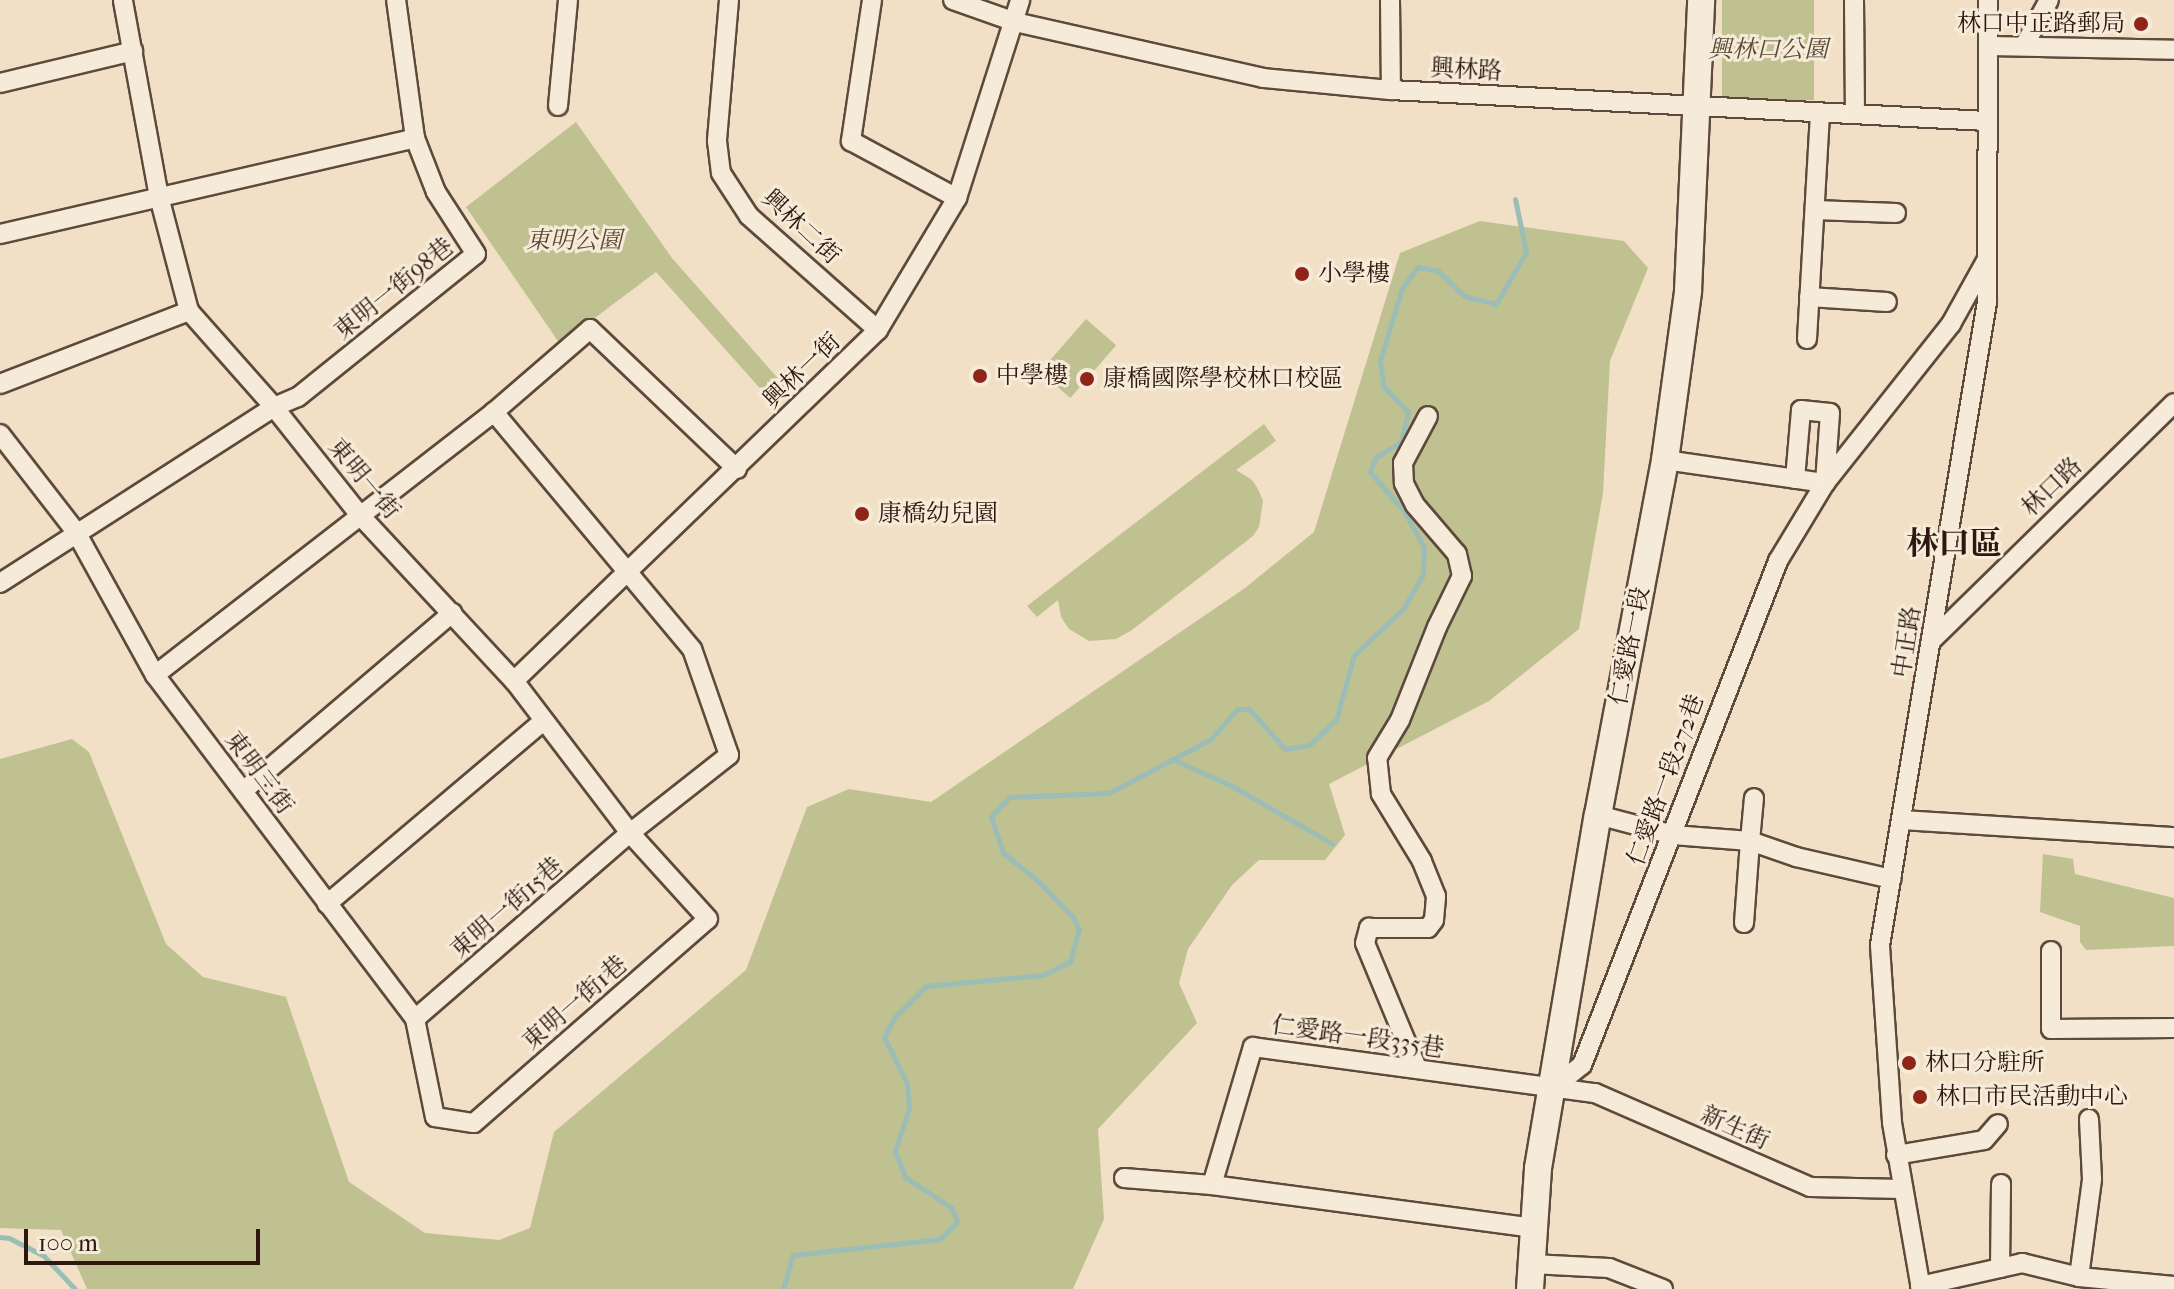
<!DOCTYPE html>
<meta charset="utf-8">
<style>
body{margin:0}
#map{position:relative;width:2174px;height:1289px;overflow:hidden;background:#f1e0c5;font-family:"IM FELL French Canon","Noto Serif TC",serif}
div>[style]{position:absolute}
.green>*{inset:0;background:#bfc191;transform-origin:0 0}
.stream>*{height:5px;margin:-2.5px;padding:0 2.5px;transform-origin:2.5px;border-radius:2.5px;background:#9bbdb6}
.roads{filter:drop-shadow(2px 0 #5e493c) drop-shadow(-2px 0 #5e493c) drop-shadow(0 2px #5e493c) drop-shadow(0 -2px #5e493c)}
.street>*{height:18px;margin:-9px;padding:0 9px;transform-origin:9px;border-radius:9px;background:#f6ebd9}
.secondary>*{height:26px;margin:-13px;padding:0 13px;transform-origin:13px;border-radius:13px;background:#f6ebd9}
.dots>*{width:22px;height:22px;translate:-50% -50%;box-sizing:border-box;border:4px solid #f6ebd9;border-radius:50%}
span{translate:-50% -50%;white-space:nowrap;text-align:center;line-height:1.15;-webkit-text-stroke:6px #f6ebd9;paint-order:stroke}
.poi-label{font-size:24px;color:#2d170e}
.right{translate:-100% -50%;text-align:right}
.left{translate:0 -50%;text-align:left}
.park-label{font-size:24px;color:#594a35;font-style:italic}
.street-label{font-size:24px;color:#2d170e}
.district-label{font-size:32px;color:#2d170e;font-weight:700}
.scale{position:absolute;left:24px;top:1229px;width:236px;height:36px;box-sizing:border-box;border:4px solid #2d170e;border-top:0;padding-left:10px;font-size:24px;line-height:28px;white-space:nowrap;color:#2d170e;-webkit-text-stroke:6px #f6ebd9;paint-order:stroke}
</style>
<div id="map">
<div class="green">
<i style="left:1722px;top:0;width:92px;height:100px"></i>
<i style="clip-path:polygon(576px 122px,672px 258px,789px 391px,775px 405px,656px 272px,560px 344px,466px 207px)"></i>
<i style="clip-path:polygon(1480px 221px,1624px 241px,1648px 268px,1610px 361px,1603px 493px,1579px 629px,1489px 701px,1329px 784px,1345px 835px,1325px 860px,1259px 860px,1232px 885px,1188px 949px,1179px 983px,1197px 1023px,1098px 1129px,1104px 1219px,1073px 1289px,87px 1289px,61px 1230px,0 1228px,0 759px,72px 739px,89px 752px,166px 944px,203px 977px,286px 997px,349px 1182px,425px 1233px,499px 1240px,530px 1228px,554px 1132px,746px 970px,807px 807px,849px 789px,931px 802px,1245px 588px,1314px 532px,1400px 253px)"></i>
<i style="left:1086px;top:319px;width:40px;height:70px;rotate:41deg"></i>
<i style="clip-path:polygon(1264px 424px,1276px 441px,1236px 470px,1252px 480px,1258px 489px,1263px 501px,1259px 527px,1253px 536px,1132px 630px,1116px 639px,1089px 641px,1069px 629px,1061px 617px,1058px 600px,1037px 617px,1027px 606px)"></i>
<i style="clip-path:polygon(2043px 854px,2073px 859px,2075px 874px,2174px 898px,2174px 946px,2086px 950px,2080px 942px,2080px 926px,2040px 912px)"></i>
</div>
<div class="stream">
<i style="left:1172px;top:759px;width:66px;rotate:24.2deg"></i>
<i style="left:1232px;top:786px;width:116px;rotate:29.9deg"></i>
<i style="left:0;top:1237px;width:9px;rotate:6deg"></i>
<i style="left:9px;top:1238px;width:38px;rotate:27deg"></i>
<i style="left:43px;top:1255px;width:47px;rotate:46.7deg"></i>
<i style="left:783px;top:1289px;width:35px;rotate:-74deg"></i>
<i style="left:793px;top:1255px;width:148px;rotate:-6.2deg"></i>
<i style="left:940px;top:1239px;width:24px;rotate:-45deg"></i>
<i style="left:957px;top:1222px;width:15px;rotate:-110deg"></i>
<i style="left:952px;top:1208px;width:56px;rotate:-146.6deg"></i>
<i style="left:905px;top:1177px;width:28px;rotate:-111deg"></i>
<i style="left:895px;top:1151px;width:45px;rotate:-72deg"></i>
<i style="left:909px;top:1108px;width:25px;rotate:-95deg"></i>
<i style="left:907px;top:1083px;width:51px;rotate:-116.6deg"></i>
<i style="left:884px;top:1037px;width:21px;rotate:-62deg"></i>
<i style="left:894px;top:1018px;width:45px;rotate:-45deg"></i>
<i style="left:926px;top:986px;width:118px;rotate:-5.4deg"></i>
<i style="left:1043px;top:975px;width:30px;rotate:-26deg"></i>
<i style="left:1070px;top:962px;width:34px;rotate:-75deg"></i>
<i style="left:1079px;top:929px;width:15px;rotate:-118deg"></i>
<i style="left:1072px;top:916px;width:50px;rotate:-134.2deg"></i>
<i style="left:1037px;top:880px;width:43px;rotate:-141.5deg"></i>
<i style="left:1003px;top:853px;width:38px;rotate:-108deg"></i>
<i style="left:991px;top:817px;width:27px;rotate:-48deg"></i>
<i style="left:1009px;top:797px;width:100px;rotate:-2.3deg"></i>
<i style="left:1109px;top:793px;width:115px;rotate:-27.9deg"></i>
<i style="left:1211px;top:739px;width:40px;rotate:-49deg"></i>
<i style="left:1237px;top:709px;width:12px"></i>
<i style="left:1249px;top:709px;width:54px;rotate:48deg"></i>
<i style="left:1285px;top:749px;width:24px;rotate:-9deg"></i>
<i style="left:1309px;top:745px;width:37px;rotate:-43deg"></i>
<i style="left:1336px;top:720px;width:67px;rotate:-74.5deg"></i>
<i style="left:1354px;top:655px;width:67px;rotate:-43.2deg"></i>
<i style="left:1403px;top:609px;width:39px;rotate:-60deg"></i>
<i style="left:1423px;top:575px;width:28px;rotate:-88deg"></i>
<i style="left:1424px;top:547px;width:41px;rotate:-119.1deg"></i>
<i style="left:1404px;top:511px;width:52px;rotate:-131.1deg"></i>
<i style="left:1370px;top:472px;width:15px;rotate:-70deg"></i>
<i style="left:1375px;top:458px;width:31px;rotate:-32deg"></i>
<i style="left:1401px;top:442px;width:31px;rotate:-77deg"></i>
<i style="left:1408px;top:412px;width:35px;rotate:-134deg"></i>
<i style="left:1384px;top:387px;width:26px;rotate:-99deg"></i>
<i style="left:1380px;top:361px;width:76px;rotate:-73.2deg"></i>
<i style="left:1402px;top:288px;width:26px;rotate:-53deg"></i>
<i style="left:1418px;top:267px;width:20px;rotate:11deg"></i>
<i style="left:1438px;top:271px;width:36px;rotate:44deg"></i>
<i style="left:1464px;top:296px;width:33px;rotate:14deg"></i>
<i style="left:1496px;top:304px;width:60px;rotate:-60deg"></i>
<i style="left:1526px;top:252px;width:54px;rotate:-101.7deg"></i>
</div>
<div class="roads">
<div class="street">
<i style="left:729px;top:0;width:142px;rotate:94.9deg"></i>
<i style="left:717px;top:141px;width:32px;rotate:83deg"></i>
<i style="left:721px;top:173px;width:51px;rotate:56.9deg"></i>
<i style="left:749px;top:216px;width:172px;rotate:41.5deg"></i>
<i style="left:872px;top:0;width:143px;rotate:98.5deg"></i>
<i style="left:851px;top:141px;width:120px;rotate:28.3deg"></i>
<i style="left:953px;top:0;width:66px;rotate:19.5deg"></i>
<i style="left:1015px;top:22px;width:254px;rotate:12.7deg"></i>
<i style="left:1263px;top:78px;width:129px;rotate:5.4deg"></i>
<i style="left:1391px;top:90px;width:596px;rotate:2.98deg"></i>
<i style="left:1390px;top:0;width:90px;rotate:89.4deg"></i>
<i style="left:1854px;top:0;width:114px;rotate:89.5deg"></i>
<i style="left:1990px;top:46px;width:184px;rotate:1.2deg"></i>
<i style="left:2024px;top:46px;width:52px;rotate:-61.5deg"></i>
<i style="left:0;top:83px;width:137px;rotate:-13.5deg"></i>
<i style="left:558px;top:106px;width:106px;rotate:-84.6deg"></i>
<i style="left:1815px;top:210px;width:81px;rotate:2.1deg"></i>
<i style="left:0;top:234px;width:426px;rotate:-13deg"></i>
<i style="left:1809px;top:297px;width:78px;rotate:3.7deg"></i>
<i style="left:1807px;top:339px;width:225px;rotate:-86.7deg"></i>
<i style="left:0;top:384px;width:203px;rotate:-21.1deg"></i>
<i style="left:0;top:434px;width:124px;rotate:52.2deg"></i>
<i style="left:76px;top:532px;width:163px;rotate:61.1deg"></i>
<i style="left:155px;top:675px;width:431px;rotate:52.9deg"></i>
<i style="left:415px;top:1019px;width:100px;rotate:78.5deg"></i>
<i style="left:435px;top:1117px;width:39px;rotate:9deg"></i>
<i style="left:474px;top:1123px;width:310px;rotate:-41.1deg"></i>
<i style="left:708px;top:919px;width:116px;rotate:-132.2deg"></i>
<i style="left:630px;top:833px;width:191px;rotate:-127.3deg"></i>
<i style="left:514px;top:681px;width:228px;rotate:-132.9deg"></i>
<i style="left:359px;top:514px;width:137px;rotate:-128.5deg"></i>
<i style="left:274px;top:407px;width:128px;rotate:-131.5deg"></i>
<i style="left:189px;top:311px;width:118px;rotate:-104.7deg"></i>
<i style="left:159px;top:197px;width:200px;rotate:-100.4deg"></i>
<i style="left:1665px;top:460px;width:162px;rotate:8.2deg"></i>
<i style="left:1795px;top:479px;width:69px;rotate:-85deg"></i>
<i style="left:1801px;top:410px;width:29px;rotate:6deg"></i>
<i style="left:1830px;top:413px;width:70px;rotate:94.1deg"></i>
<i style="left:0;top:583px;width:326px;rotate:-32.7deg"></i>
<i style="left:274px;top:407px;width:26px;rotate:-23deg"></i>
<i style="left:298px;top:397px;width:228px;rotate:-38.8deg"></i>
<i style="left:476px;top:254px;width:74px;rotate:-122.8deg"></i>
<i style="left:436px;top:192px;width:58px;rotate:-111.3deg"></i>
<i style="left:415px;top:138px;width:139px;rotate:-97.8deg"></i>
<i style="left:1931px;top:641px;width:340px;rotate:-44.4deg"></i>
<i style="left:155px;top:675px;width:429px;rotate:-37.8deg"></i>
<i style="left:494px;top:412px;width:127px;rotate:-40.8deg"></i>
<i style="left:590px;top:329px;width:203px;rotate:43.6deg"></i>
<i style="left:514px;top:681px;width:506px;rotate:-43.96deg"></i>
<i style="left:878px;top:330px;width:154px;rotate:-59.1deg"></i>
<i style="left:957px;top:198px;width:208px;rotate:-72.3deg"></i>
<i style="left:243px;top:791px;width:275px;rotate:-40.4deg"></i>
<i style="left:1598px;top:815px;width:78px;rotate:14.9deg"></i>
<i style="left:1673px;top:835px;width:77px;rotate:4.5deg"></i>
<i style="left:1750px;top:841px;width:43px;rotate:-84.7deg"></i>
<i style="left:1903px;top:820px;width:272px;rotate:3.6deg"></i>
<i style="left:327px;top:904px;width:282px;rotate:-40.2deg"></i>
<i style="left:1744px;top:923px;width:82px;rotate:-85.8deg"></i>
<i style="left:1750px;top:841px;width:49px;rotate:19.2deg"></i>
<i style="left:1796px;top:857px;width:98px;rotate:13deg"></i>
<i style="left:2051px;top:951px;width:78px;rotate:90deg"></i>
<i style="left:2051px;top:1029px;width:123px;rotate:-0.5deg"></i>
<i style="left:415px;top:1019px;width:284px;rotate:-40.9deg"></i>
<i style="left:630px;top:833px;width:126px;rotate:-38.2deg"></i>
<i style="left:729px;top:755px;width:112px;rotate:-109.2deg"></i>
<i style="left:692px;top:649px;width:309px;rotate:-129.9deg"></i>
<i style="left:1417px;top:1068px;width:135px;rotate:-112.6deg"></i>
<i style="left:1365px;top:943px;width:16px;rotate:-75deg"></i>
<i style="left:1369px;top:928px;width:59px"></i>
<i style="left:1428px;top:928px;width:10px;rotate:-53deg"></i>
<i style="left:1434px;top:920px;width:24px;rotate:-85deg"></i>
<i style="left:1436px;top:896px;width:38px;rotate:-112deg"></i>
<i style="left:1422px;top:861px;width:79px;rotate:-121.5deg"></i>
<i style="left:1381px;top:794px;width:36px;rotate:-96deg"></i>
<i style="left:1377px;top:758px;width:44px;rotate:-58.8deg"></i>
<i style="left:1400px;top:720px;width:100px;rotate:-68.3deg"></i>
<i style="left:1437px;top:627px;width:57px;rotate:-63.9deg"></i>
<i style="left:1462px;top:576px;width:23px;rotate:-103deg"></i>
<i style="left:1457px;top:554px;width:65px;rotate:-130.6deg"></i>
<i style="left:1415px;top:505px;width:25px;rotate:-117deg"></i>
<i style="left:1404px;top:483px;width:20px;rotate:-93deg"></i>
<i style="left:1403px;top:463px;width:53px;rotate:-62deg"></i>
<i style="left:1552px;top:1089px;width:38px;rotate:-39deg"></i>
<i style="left:1582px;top:1065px;width:541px;rotate:-68.75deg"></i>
<i style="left:1778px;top:561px;width:91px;rotate:-58.9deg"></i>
<i style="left:1825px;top:483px;width:203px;rotate:-51.6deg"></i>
<i style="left:1951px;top:324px;width:72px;rotate:-60.9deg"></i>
<i style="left:1896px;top:1155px;width:89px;rotate:-9.7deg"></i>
<i style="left:1984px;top:1140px;width:21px;rotate:-49deg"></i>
<i style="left:1124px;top:1178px;width:88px;rotate:4.5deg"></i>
<i style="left:1212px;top:1185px;width:325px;rotate:7.6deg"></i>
<i style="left:1212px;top:1185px;width:144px;rotate:-73.5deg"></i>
<i style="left:1253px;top:1047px;width:345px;rotate:7.7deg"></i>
<i style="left:1595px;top:1093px;width:235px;rotate:23.6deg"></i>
<i style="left:1810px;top:1187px;width:93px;rotate:1.2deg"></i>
<i style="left:1532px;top:1264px;width:77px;rotate:3deg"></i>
<i style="left:1609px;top:1268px;width:58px;rotate:21.3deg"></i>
<i style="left:2000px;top:1268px;width:84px;rotate:-89.3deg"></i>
<i style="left:2079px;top:1277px;width:99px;rotate:-82.4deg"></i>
<i style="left:2092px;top:1179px;width:60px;rotate:-92.9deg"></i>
<i style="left:1920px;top:1286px;width:105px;rotate:-12.7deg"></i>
<i style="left:2022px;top:1263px;width:59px;rotate:13.8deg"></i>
<i style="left:2079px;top:1277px;width:95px;rotate:5.4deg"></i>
<i style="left:1921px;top:1289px;width:169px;rotate:-99.9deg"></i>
<i style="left:1892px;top:1122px;width:177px;rotate:-93.9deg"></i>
<i style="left:1880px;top:945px;width:652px;rotate:-80.55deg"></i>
<i style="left:1987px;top:302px;width:302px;rotate:-89.8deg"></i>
</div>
<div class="secondary">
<i style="left:1530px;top:1289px;width:121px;rotate:-86.2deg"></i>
<i style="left:1538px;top:1168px;width:358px;rotate:-80.4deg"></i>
<i style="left:1598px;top:815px;width:361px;rotate:-79.3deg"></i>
<i style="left:1665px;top:460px;width:171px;rotate:-82.2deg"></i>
<i style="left:1688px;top:291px;width:291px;rotate:-87.4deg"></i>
</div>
</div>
<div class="dots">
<i style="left:2141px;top:24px;background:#8f2418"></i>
<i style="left:1302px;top:274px;background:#8f2418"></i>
<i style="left:980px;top:376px;background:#8f2418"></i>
<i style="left:1087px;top:379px;background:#8f2418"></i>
<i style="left:862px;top:514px;background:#8f2418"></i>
<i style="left:1909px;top:1063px;background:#8f2418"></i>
<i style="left:1920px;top:1097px;background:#8f2418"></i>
</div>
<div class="poi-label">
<span class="right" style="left:2125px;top:24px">林口中正路郵局</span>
<span class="left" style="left:1318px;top:274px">小學樓</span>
<span class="left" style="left:996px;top:376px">中學樓</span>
<span class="left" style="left:1103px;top:379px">康橋國際學校林口校區</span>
<span class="left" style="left:878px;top:514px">康橋幼兒園</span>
<span class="left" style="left:1925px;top:1063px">林口分駐所</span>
<span class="left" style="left:1936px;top:1097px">林口市民活動中心</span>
</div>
<div class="park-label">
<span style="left:1768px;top:50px">興林口公園</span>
<span style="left:574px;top:241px">東明公園</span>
</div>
<div class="street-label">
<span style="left:1466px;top:70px;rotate:3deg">興林路</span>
<span style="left:801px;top:227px;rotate:43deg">興林二街</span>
<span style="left:394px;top:289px;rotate:-39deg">東明一街98巷</span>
<span style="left:802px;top:371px;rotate:-44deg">興林一街</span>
<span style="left:364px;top:479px;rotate:50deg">東明一街</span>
<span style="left:2052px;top:487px;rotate:-44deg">林口路</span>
<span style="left:1907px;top:642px;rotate:-81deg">中正路</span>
<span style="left:1630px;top:646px;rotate:-79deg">仁愛路一段</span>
<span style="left:259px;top:773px;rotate:53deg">東明三街</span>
<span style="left:1666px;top:780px;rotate:-70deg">仁愛路一段272巷</span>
<span style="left:507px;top:908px;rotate:-41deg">東明一街15巷</span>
<span style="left:575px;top:1003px;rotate:-41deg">東明一街1巷</span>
<span style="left:1358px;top:1037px;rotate:8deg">仁愛路一段335巷</span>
<span style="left:1735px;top:1128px;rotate:24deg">新生街</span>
</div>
<div class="district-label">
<span style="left:1954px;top:544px">林口區</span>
</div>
<div class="scale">100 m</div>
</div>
